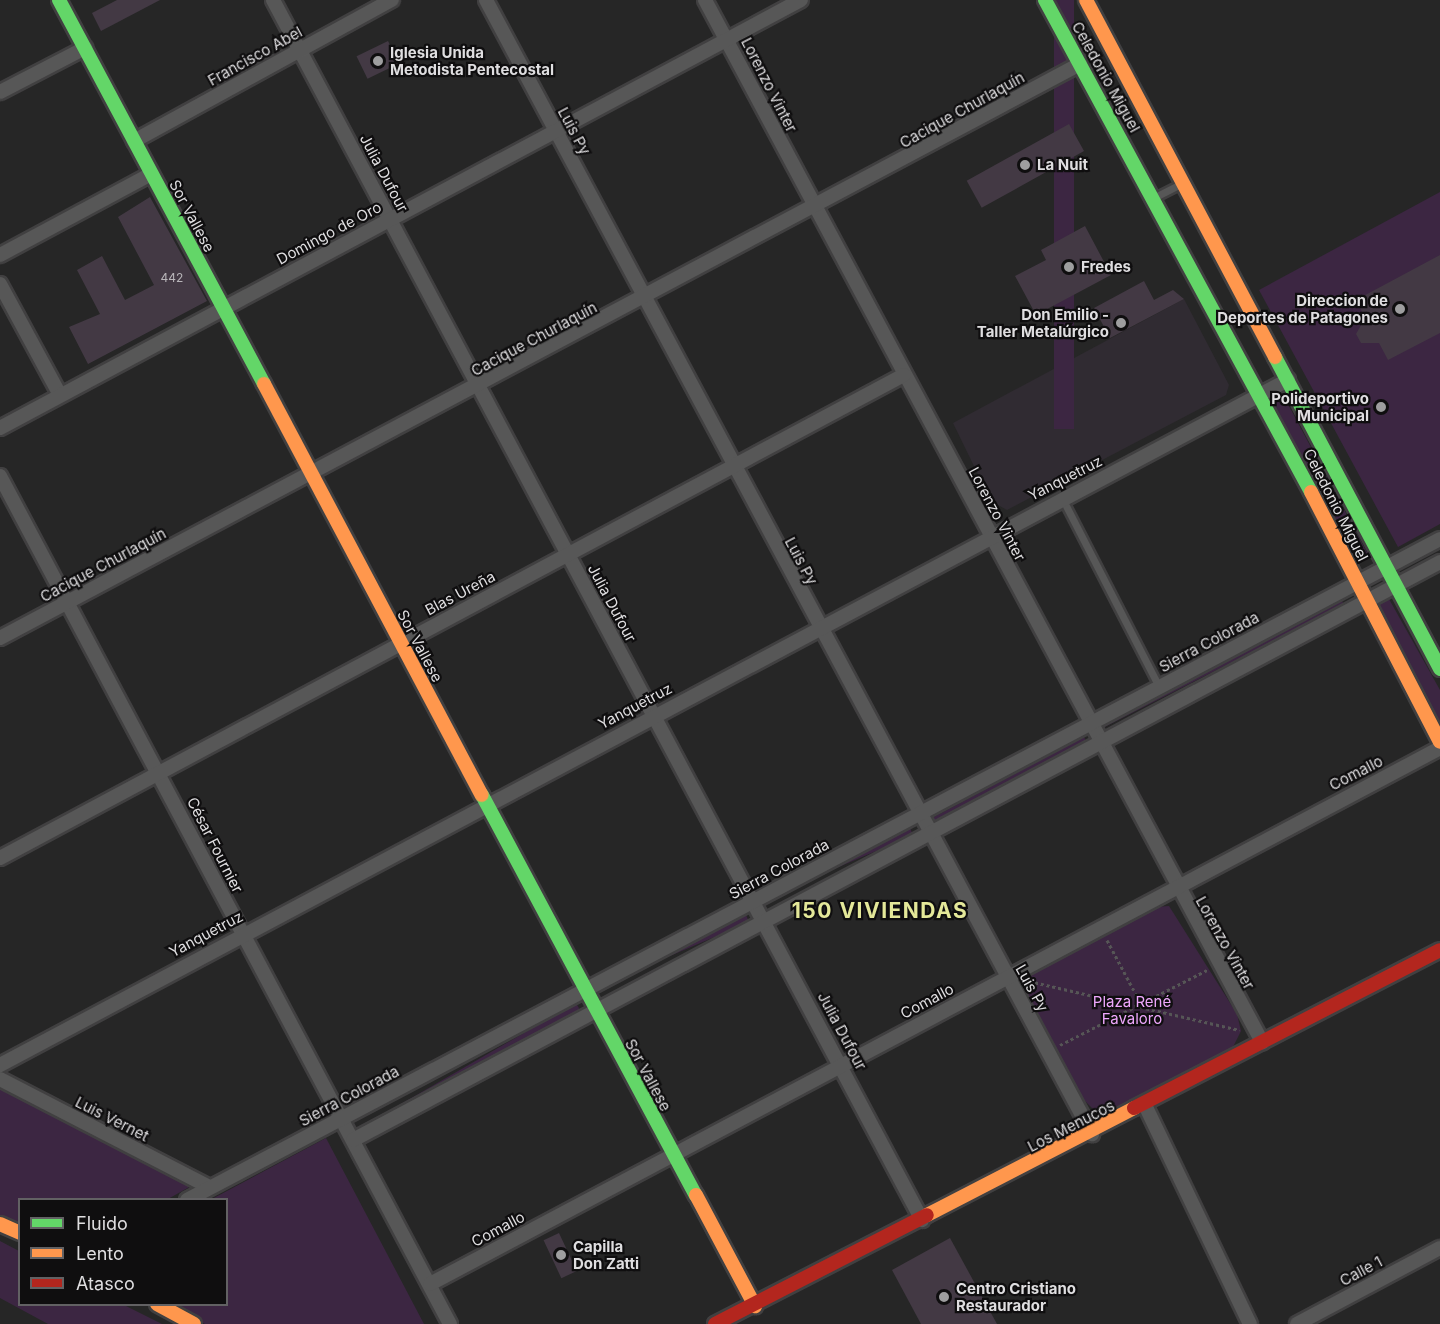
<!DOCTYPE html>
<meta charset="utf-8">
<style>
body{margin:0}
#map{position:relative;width:1440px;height:1324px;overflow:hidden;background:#262626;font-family:Inter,sans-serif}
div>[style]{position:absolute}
.built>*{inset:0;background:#302b32}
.green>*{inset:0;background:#3c2642;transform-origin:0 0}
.building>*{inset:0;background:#433944;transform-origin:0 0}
.path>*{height:3px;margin-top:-1.5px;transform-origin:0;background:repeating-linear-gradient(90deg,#565656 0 3px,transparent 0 6px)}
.roads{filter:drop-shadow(2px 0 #414041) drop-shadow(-2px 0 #414041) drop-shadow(0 2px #414041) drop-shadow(0 -2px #414041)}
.lane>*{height:7px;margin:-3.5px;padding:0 3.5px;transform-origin:3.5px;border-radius:3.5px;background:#575757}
.street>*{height:14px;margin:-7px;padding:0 7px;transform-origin:7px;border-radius:7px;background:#575757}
.fast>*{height:14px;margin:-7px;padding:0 7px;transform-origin:7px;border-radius:7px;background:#63d668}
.slow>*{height:14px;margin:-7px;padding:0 7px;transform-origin:7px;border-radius:7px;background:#ff974d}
.jam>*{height:14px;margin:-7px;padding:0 7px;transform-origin:7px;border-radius:7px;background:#b3261e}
.dots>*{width:16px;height:16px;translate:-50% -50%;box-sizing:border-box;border:3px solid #0f0e0f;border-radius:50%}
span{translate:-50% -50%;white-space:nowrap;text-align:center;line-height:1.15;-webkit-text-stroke:4.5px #0f0e0f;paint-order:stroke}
.number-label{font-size:12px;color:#b8b5b9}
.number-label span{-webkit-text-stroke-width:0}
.poi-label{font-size:15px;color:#dfdee0;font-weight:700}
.left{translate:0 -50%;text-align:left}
.right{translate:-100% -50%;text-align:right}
.street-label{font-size:15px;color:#dfdee0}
.park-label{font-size:15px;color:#eea7fc}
.district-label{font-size:21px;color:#e4e899;font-weight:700;letter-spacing:1.5px}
.legend{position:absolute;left:18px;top:1198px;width:210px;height:108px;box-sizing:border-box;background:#0f0e0f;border:2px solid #626163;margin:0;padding:8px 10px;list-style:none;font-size:18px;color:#dfdee0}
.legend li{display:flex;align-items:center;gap:12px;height:30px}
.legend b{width:30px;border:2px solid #626163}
</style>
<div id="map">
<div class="built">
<i style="clip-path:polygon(1184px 299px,1229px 385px,1226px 395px,1007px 510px,991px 501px,953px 423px)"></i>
</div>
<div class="green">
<i style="left:1054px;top:0;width:20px;height:429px"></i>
<i style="clip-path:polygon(1440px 192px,1440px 524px,1398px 547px,1259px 290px)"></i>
<i style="left:1281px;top:391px;width:185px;height:16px;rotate:62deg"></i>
<i style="left:1340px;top:597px;width:9px;height:270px;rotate:63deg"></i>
<i style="clip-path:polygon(1389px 599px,1440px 690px,1440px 726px,1374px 607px)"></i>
<i style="clip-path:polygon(1084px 737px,1087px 743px,934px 826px,930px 819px)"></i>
<i style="left:910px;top:828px;width:8px;height:164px;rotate:67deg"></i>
<i style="clip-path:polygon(1169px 906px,1237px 1014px,1241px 1031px,1233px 1047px,1111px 1111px,1094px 1110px,1082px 1098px,1026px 997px,1026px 983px,1035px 971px,1156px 907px)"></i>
<i style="left:746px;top:915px;width:8px;height:166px;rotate:67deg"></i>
<i style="left:576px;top:1003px;width:8px;height:257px;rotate:60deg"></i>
<i style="clip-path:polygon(0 1089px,191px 1186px,168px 1199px,20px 1200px,19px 1228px,0 1218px)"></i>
<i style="clip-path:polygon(326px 1138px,424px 1324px,205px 1324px,167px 1305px,226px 1304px,226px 1200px,212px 1199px)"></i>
<i style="clip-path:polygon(0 1241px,19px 1251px,20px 1304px,124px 1305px,162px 1324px,48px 1324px,0 1298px)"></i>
</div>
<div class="building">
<i style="clip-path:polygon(117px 0,160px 0,101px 31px,92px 13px)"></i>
<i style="left:388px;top:41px;width:25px;height:35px;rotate:64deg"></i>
<i style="left:1069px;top:124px;width:31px;height:117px;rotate:61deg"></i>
<i style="clip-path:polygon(150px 197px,207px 301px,88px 364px,69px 327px,100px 314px,77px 270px,102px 256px,125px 300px,154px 285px,118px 217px)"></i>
<i style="clip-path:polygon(1085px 226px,1111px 275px,1036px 315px,1015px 276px,1046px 260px,1041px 250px)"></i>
<i style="clip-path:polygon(1440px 255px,1440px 333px,1388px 360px,1379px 343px,1361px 343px,1356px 334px,1365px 318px,1356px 300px)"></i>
<i style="clip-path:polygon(1144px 281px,1154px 300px,1173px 290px,1184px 299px,1110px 338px,1094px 308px)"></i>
<i style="left:559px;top:1233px;width:42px;height:17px;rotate:65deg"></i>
<i style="clip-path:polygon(950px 1238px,997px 1324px,921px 1324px,892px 1270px)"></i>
</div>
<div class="path">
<i style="left:1107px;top:940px;width:72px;rotate:62deg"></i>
<i style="left:1029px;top:981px;width:216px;rotate:13.1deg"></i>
<i style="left:1060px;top:1045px;width:167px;rotate:-27deg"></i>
</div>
<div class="roads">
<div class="lane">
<i style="left:1155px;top:197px;width:31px;rotate:-27deg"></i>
<i style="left:1063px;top:500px;width:210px;rotate:62.8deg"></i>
</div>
<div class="street">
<i style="left:273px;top:0;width:1382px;rotate:61.99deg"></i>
<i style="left:486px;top:0;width:1286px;rotate:61.88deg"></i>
<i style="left:705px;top:0;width:1182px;rotate:61.87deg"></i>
<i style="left:0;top:92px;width:96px;rotate:-27.4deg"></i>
<i style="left:134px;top:141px;width:294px;rotate:-28.7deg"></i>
<i style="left:0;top:255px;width:171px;rotate:-28.2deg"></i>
<i style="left:0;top:284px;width:126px;rotate:61.6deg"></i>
<i style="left:0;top:428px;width:908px;rotate:-28.12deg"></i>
<i style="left:0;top:476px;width:960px;rotate:62.05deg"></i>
<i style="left:0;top:638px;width:1223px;rotate:-27.99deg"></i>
<i style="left:0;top:858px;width:1025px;rotate:-28.12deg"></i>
<i style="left:0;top:1065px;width:1459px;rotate:-28.01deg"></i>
<i style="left:0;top:1079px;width:235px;rotate:27.3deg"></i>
<i style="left:1145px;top:1105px;width:243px;rotate:64.4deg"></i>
<i style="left:353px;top:1140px;width:1231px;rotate:-28deg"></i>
<i style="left:187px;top:1200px;width:1417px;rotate:-27.81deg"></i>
<i style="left:430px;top:1284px;width:1143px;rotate:-27.95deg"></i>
<i style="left:1297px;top:1324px;width:162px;rotate:-28deg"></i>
</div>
<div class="fast">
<i style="left:59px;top:0;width:435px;rotate:61.9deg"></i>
<i style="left:1045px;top:0;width:559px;rotate:61.6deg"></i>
<i style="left:1275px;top:357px;width:353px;rotate:62.1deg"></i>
<i style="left:482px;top:795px;width:454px;rotate:61.9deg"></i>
</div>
<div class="slow">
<i style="left:1086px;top:0;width:404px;rotate:62.1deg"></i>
<i style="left:264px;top:384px;width:465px;rotate:62.1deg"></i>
<i style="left:1311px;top:492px;width:281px;rotate:62.7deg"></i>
<i style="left:696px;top:1195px;width:126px;rotate:62deg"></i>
<i style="left:927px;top:1215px;width:233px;rotate:-27.3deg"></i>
<i style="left:0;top:1224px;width:22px;rotate:24deg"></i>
<i style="left:157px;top:1304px;width:42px;rotate:28.4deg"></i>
</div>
<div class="jam">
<i style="left:1134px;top:1108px;width:344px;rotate:-27.3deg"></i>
<i style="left:715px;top:1324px;width:238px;rotate:-27.2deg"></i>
</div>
</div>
<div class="dots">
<i style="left:378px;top:61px;background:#9e9e9f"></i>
<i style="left:1025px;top:165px;background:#9e9e9f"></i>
<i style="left:1069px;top:267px;background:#9e9e9f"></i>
<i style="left:1400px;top:309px;background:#9e9e9f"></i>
<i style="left:1121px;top:323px;background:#9e9e9f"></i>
<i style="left:1381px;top:407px;background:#9e9e9f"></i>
<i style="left:561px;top:1255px;background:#9e9e9f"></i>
<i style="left:944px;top:1297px;background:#9e9e9f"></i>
</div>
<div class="number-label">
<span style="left:172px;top:278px">442</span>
</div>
<div class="poi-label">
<span class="left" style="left:390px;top:61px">Iglesia Unida<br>Metodista Pentecostal</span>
<span class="left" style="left:1037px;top:165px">La Nuit</span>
<span class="left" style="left:1081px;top:267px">Fredes</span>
<span class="right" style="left:1388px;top:309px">Direccion de<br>Deportes de Patagones</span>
<span class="right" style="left:1109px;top:323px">Don Emilio -<br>Taller Metalúrgico</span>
<span class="right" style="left:1369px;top:407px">Polideportivo<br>Municipal</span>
<span class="left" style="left:573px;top:1255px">Capilla<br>Don Zatti</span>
<span class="left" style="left:956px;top:1297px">Centro Cristiano<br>Restaurador</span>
</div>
<div class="street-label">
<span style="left:255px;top:56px;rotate:-29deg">Francisco Abel</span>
<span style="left:1106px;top:77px;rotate:61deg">Celedonio Miguel</span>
<span style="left:769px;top:85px;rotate:63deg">Lorenzo Vinter</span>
<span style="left:962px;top:110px;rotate:-29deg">Cacique Churlaquín</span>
<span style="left:574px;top:131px;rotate:62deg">Luis Py</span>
<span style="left:384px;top:173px;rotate:62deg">Julia Dufour</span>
<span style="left:192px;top:216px;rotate:62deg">Sor Vallese</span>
<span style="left:329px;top:233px;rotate:-28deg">Domingo de Oro</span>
<span style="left:534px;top:339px;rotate:-28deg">Cacique Churlaquín</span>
<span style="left:1065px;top:478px;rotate:-27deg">Yanquetruz</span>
<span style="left:1336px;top:505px;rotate:63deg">Celedonio Miguel</span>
<span style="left:997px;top:514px;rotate:62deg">Lorenzo Vinter</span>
<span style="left:801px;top:561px;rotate:62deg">Luis Py</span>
<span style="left:103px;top:565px;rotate:-28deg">Cacique Churlaquín</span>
<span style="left:460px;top:593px;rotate:-28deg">Blas Ureña</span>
<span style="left:612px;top:603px;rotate:62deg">Julia Dufour</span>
<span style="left:1209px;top:642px;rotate:-28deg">Sierra Colorada</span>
<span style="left:420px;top:646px;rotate:62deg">Sor Vallese</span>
<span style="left:635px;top:706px;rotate:-28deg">Yanquetruz</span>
<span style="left:1356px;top:773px;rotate:-27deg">Comallo</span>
<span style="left:215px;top:845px;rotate:63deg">César Fournier</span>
<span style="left:779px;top:869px;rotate:-28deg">Sierra Colorada</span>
<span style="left:206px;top:934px;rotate:-28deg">Yanquetruz</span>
<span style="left:1225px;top:943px;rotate:61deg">Lorenzo Vinter</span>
<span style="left:1032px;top:988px;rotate:61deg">Luis Py</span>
<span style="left:927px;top:1001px;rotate:-28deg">Comallo</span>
<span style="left:842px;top:1031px;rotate:62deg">Julia Dufour</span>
<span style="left:648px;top:1075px;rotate:62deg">Sor Vallese</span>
<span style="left:349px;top:1096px;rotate:-28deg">Sierra Colorada</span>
<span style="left:112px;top:1119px;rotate:27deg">Luis Vernet</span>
<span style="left:1071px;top:1126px;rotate:-27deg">Los Menucos</span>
<span style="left:498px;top:1229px;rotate:-28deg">Comallo</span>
<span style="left:1361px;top:1271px;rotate:-28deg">Calle 1</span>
</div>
<div class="park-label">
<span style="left:1132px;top:1010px">Plaza René<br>Favaloro</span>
</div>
<div class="district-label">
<span style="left:880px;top:911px">150 VIVIENDAS</span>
</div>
<ul class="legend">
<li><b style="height:8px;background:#63d668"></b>Fluido</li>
<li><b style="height:8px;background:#ff974d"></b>Lento</li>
<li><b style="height:8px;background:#b3261e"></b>Atasco</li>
</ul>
</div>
